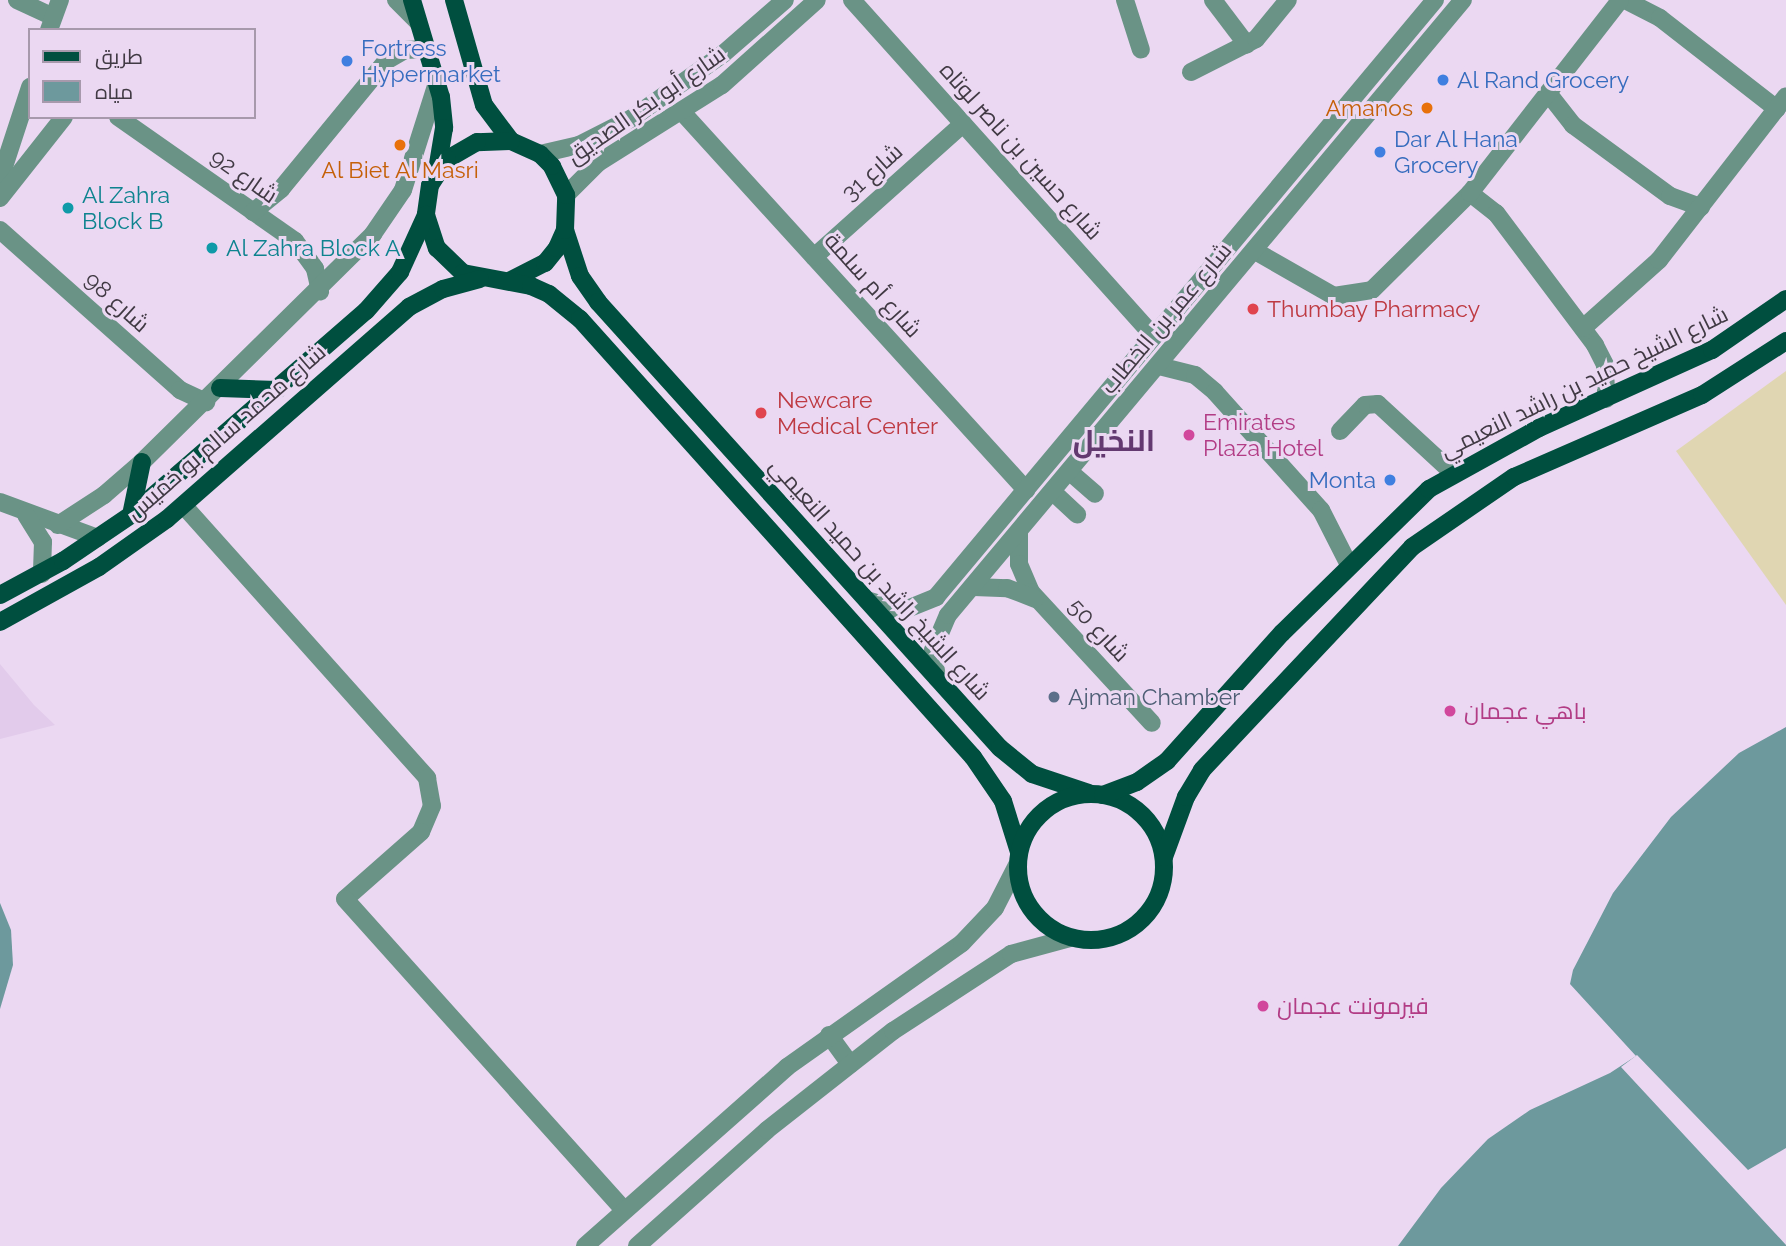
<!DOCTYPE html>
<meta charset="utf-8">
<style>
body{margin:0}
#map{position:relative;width:1786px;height:1246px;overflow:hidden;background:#ebd8f2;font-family:Raleway,Cairo,sans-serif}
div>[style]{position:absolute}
.built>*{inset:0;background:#e2cbeb}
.sand>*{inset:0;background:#e0d6b2}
.water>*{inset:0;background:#6d999d}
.pier>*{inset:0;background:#ebd8f2}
.minor>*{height:18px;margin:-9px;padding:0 9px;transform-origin:9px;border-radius:9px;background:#6a9386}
.major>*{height:18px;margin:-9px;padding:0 9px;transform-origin:9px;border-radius:9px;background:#004f3f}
.major>.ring{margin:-9px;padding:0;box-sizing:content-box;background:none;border:18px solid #004f3f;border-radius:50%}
.dots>*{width:19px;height:19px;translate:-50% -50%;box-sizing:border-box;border:4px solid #ebd8f2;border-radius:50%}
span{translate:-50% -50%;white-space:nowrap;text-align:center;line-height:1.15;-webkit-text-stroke:6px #ebd8f2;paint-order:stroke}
.shop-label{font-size:23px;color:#366cbe}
.left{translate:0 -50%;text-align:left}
.right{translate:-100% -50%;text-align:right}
.street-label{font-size:23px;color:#413a44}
.food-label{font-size:23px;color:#c56008}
.culture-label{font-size:23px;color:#0d838f}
.health-label{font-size:23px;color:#be3a42}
.hotel-label{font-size:23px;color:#b23c85}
.service-label{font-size:23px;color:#4e5e75}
.district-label{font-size:30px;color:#633970;font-weight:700}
.legend{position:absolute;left:28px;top:28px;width:228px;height:91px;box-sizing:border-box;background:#ebd8f2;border:2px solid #a799ac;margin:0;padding:9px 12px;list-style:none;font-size:21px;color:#413a44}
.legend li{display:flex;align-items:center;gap:14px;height:35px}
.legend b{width:35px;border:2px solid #a799ac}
</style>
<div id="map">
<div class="built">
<i style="clip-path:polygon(0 664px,34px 705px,55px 725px,0 739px)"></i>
</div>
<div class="sand">
<i style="clip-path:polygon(1786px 371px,1786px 605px,1676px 451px)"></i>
</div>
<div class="water">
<i style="clip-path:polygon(1786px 727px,1786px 1246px,1398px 1246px,1441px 1188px,1488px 1139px,1530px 1110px,1610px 1073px,1636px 1056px,1570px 984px,1573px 970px,1613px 893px,1671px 817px,1739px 753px)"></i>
<i style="clip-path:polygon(0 903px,11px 930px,13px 965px,0 1009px)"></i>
</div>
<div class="pier">
<i style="clip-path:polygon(1637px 1055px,1748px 1170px,1786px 1148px,1786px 1245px,1621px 1067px)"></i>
</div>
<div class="minor">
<i style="left:17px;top:0;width:40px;rotate:25deg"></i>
<i style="left:396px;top:0;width:31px;rotate:45deg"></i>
<i style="left:852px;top:0;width:452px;rotate:48.1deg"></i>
<i style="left:1125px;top:0;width:52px;rotate:72.3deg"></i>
<i style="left:1213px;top:0;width:56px;rotate:52.9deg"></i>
<i style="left:1625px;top:0;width:39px;rotate:27deg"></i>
<i style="left:1660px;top:18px;width:148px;rotate:37.9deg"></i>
<i style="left:49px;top:30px;width:32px;rotate:-70deg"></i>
<i style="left:1191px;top:72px;width:73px;rotate:-26.9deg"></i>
<i style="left:1256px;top:39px;width:50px;rotate:-50.6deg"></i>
<i style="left:1548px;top:93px;width:41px;rotate:52deg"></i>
<i style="left:1573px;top:125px;width:120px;rotate:36.2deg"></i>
<i style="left:1670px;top:196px;width:33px;rotate:20deg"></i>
<i style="left:683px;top:113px;width:510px;rotate:47.7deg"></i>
<i style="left:118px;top:117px;width:216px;rotate:35deg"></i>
<i style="left:295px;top:241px;width:34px;rotate:54deg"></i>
<i style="left:315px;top:269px;width:23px;rotate:77deg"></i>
<i style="left:540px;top:154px;width:40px;rotate:-13deg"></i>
<i style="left:579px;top:145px;width:59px;rotate:-27deg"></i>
<i style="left:632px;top:118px;width:111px;rotate:-35.1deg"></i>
<i style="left:723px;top:54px;width:82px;rotate:-41.1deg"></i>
<i style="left:0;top:179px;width:97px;rotate:-71.9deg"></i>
<i style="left:1470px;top:193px;width:33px;rotate:38deg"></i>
<i style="left:1496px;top:213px;width:165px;rotate:53.1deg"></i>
<i style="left:1595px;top:345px;width:22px;rotate:63deg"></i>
<i style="left:1605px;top:365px;width:34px;rotate:88deg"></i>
<i style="left:566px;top:195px;width:45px;rotate:-45deg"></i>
<i style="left:598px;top:163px;width:146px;rotate:-32.2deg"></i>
<i style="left:722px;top:85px;width:127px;rotate:-41.8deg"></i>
<i style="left:0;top:198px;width:103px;rotate:-51.7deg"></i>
<i style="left:253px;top:212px;width:36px;rotate:-39deg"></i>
<i style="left:281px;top:189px;width:166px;rotate:-50.6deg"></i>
<i style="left:386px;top:61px;width:22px;rotate:-30deg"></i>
<i style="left:405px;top:50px;width:21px;rotate:-3deg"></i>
<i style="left:0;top:230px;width:241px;rotate:41.6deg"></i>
<i style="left:180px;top:390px;width:29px;rotate:25deg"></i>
<i style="left:1255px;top:251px;width:91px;rotate:29.7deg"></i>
<i style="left:1334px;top:296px;width:38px;rotate:-9deg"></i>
<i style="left:1372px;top:290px;width:138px;rotate:-44.7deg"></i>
<i style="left:1470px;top:193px;width:244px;rotate:-52.1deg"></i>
<i style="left:814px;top:257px;width:200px;rotate:-41.8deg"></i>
<i style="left:1583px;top:328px;width:102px;rotate:-41.8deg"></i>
<i style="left:1659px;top:260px;width:207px;rotate:-52.2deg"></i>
<i style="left:1159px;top:366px;width:37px;rotate:14deg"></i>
<i style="left:1195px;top:375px;width:26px;rotate:40deg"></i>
<i style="left:1215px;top:392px;width:159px;rotate:48.1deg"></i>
<i style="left:1321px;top:510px;width:62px;rotate:63deg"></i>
<i style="left:1340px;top:431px;width:36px;rotate:-46deg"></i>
<i style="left:1365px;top:405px;width:13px;rotate:-4deg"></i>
<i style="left:1378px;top:404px;width:102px;rotate:42.6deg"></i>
<i style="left:1070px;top:472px;width:33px;rotate:41deg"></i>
<i style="left:1053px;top:492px;width:33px;rotate:43deg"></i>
<i style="left:0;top:502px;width:104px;rotate:20.2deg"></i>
<i style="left:184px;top:506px;width:365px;rotate:48.2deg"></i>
<i style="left:427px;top:778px;width:28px;rotate:80deg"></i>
<i style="left:432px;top:806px;width:28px;rotate:113deg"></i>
<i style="left:421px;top:832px;width:101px;rotate:138.6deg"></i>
<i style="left:345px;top:899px;width:416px;rotate:48.1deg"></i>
<i style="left:26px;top:515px;width:32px;rotate:58deg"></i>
<i style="left:43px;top:542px;width:32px;rotate:92deg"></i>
<i style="left:58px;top:525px;width:55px;rotate:-33.1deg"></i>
<i style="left:104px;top:495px;width:50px;rotate:-41deg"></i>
<i style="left:142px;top:462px;width:325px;rotate:-44.6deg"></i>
<i style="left:373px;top:234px;width:53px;rotate:-55.7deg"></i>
<i style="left:403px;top:190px;width:112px;rotate:-72.4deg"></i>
<i style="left:1019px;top:533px;width:31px;rotate:90deg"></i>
<i style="left:1019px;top:564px;width:30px;rotate:67deg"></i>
<i style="left:1031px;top:592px;width:178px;rotate:47.3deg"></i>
<i style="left:974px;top:587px;width:33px;rotate:2deg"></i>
<i style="left:1007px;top:588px;width:30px;rotate:21deg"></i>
<i style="left:867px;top:600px;width:37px;rotate:17deg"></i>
<i style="left:902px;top:611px;width:37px;rotate:-22deg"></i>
<i style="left:936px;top:597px;width:778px;rotate:-50.11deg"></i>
<i style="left:937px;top:678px;width:28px;rotate:-98deg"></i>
<i style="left:933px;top:650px;width:38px;rotate:-67deg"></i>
<i style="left:948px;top:615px;width:802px;rotate:-50.06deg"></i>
<i style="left:829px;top:1035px;width:36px;rotate:54deg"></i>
<i style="left:585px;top:1246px;width:270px;rotate:-41.5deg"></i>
<i style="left:787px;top:1067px;width:214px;rotate:-35.3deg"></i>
<i style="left:962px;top:943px;width:48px;rotate:-46.7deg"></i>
<i style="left:995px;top:908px;width:48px;rotate:-62.9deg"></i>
<i style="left:637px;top:1246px;width:174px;rotate:-41.7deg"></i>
<i style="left:767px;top:1130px;width:160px;rotate:-38.2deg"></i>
<i style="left:893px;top:1031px;width:141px;rotate:-33.1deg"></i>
<i style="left:1011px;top:954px;width:61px;rotate:-15.2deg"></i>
</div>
<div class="major">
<i style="left:412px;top:0;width:101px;rotate:73.4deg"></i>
<i style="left:441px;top:97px;width:31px;rotate:84deg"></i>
<i style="left:444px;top:128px;width:43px;rotate:99.5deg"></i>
<i style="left:454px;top:0;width:109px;rotate:74.1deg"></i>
<i style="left:484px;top:105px;width:45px;rotate:53.1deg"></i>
<i style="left:565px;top:230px;width:48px;rotate:71.9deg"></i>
<i style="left:580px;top:276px;width:32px;rotate:55deg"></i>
<i style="left:598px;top:302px;width:600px;rotate:47.97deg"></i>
<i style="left:1000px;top:748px;width:41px;rotate:39.1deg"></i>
<i style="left:1032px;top:774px;width:60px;rotate:18.4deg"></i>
<i style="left:511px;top:280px;width:38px;rotate:-27deg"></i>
<i style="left:545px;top:263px;width:19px;rotate:-51deg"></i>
<i style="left:557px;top:248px;width:20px;rotate:-66deg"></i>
<i style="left:565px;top:230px;width:35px;rotate:-88deg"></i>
<i style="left:566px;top:195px;width:32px;rotate:-116deg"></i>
<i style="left:552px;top:166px;width:17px;rotate:-135deg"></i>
<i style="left:540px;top:154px;width:32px;rotate:-156deg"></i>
<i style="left:511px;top:141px;width:34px;rotate:178deg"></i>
<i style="left:477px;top:142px;width:34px;rotate:150deg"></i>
<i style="left:447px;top:159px;width:31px;rotate:123deg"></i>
<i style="left:430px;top:185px;width:30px;rotate:98deg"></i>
<i style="left:426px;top:215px;width:35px;rotate:72deg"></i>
<i style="left:437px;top:248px;width:36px;rotate:44deg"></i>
<i style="left:463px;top:273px;width:69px;rotate:10.8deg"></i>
<i style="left:531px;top:286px;width:20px;rotate:24deg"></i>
<i style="left:549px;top:294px;width:40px;rotate:39deg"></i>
<i style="left:580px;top:319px;width:588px;rotate:48.1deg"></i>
<i style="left:973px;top:757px;width:53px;rotate:55.7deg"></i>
<i style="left:1003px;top:801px;width:53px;rotate:72.6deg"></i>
<i style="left:220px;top:388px;width:57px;rotate:2deg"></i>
<i style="left:131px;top:515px;width:54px;rotate:-78.3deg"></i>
<i style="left:0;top:595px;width:72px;rotate:-28.4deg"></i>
<i style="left:63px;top:561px;width:82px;rotate:-34.1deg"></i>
<i style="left:131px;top:515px;width:311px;rotate:-41deg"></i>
<i style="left:366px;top:311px;width:52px;rotate:-48.9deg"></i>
<i style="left:400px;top:272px;width:63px;rotate:-65.5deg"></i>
<i style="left:0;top:622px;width:113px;rotate:-29.1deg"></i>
<i style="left:99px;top:567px;width:83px;rotate:-35.2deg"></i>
<i style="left:167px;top:519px;width:322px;rotate:-41.2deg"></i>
<i style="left:409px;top:307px;width:38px;rotate:-28deg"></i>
<i style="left:443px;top:289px;width:38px;rotate:-15deg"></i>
<i class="ring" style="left:1018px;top:794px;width:128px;height:128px"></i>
<i style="left:1103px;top:795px;width:36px;rotate:-21deg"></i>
<i style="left:1137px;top:782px;width:37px;rotate:-35deg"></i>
<i style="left:1167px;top:761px;width:172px;rotate:-48.1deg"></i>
<i style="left:1282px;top:633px;width:206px;rotate:-44.4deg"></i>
<i style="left:1429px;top:489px;width:126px;rotate:-29deg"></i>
<i style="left:1539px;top:428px;width:190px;rotate:-24.3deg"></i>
<i style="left:1712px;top:350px;width:90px;rotate:-34.6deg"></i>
<i style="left:1164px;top:857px;width:64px;rotate:-69.9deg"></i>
<i style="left:1186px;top:797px;width:31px;rotate:-59deg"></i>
<i style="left:1202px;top:770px;width:306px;rotate:-46.7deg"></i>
<i style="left:1412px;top:547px;width:124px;rotate:-34.5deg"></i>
<i style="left:1514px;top:477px;width:205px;rotate:-23.6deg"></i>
<i style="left:1702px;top:395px;width:100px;rotate:-32.7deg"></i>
</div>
<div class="dots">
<i style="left:347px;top:61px;background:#3f7fe0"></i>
<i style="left:1443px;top:80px;background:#3f7fe0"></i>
<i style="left:1427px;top:108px;background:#e8710a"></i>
<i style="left:400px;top:145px;background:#e8710a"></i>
<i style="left:1380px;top:152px;background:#3f7fe0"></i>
<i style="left:68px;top:208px;background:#0f9aa8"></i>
<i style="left:212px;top:248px;background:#0f9aa8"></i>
<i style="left:1253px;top:309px;background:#e0444e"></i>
<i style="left:761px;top:413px;background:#e0444e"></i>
<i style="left:1189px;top:435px;background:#d1479c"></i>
<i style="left:1390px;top:480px;background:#3f7fe0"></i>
<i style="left:1054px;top:697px;background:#5c6f8a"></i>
<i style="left:1450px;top:711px;background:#d1479c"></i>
<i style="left:1263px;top:1006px;background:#d1479c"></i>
</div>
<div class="shop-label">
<span class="left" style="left:361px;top:61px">Fortress<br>Hypermarket</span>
<span class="left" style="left:1457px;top:80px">Al Rand Grocery</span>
<span class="left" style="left:1394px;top:152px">Dar Al Hana<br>Grocery</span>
<span class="right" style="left:1376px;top:480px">Monta</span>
</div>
<div class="street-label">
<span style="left:646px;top:105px;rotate:-35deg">شارع أبو بكر الصديق</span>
<span style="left:1021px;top:151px;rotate:48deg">شارع حسين بن ناصر لوتاه</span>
<span style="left:872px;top:172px;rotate:-42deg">شارع 31</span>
<span style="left:244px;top:176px;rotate:35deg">شارع 92</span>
<span style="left:873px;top:285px;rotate:48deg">شارع أم سلمة</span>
<span style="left:117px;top:302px;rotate:42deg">شارع 98</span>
<span style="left:1166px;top:318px;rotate:-50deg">شارع عمر بن الخطاب</span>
<span style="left:1584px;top:382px;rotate:-26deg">شارع الشيخ حميد بن راشد النعيمي</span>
<span style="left:226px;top:432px;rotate:-41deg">شارع محمد سالم بو خميس</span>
<span style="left:880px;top:579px;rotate:48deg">شارع الشيخ راشد بن حميد النعيمي</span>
<span style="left:1099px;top:630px;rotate:47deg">شارع 50</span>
</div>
<div class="food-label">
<span class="right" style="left:1413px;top:108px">Amanos</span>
<span style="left:400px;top:170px">Al Biet Al Masri</span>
</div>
<div class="culture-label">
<span class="left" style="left:82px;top:208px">Al Zahra<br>Block B</span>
<span class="left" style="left:226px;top:248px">Al Zahra Block A</span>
</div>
<div class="health-label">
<span class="left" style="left:1267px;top:309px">Thumbay Pharmacy</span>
<span class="left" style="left:777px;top:413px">Newcare<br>Medical Center</span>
</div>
<div class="hotel-label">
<span class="left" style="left:1203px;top:435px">Emirates<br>Plaza Hotel</span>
<span class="left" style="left:1464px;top:711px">باهي عجمان</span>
<span class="left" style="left:1277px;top:1006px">فيرمونت عجمان</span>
</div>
<div class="service-label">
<span class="left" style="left:1068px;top:697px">Ajman Chamber</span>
</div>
<div class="district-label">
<span style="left:1114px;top:441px">النخيل</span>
</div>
<ul class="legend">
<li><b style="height:9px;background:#004f3f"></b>طريق</li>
<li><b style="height:19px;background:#6d999d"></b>مياه</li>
</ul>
</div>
